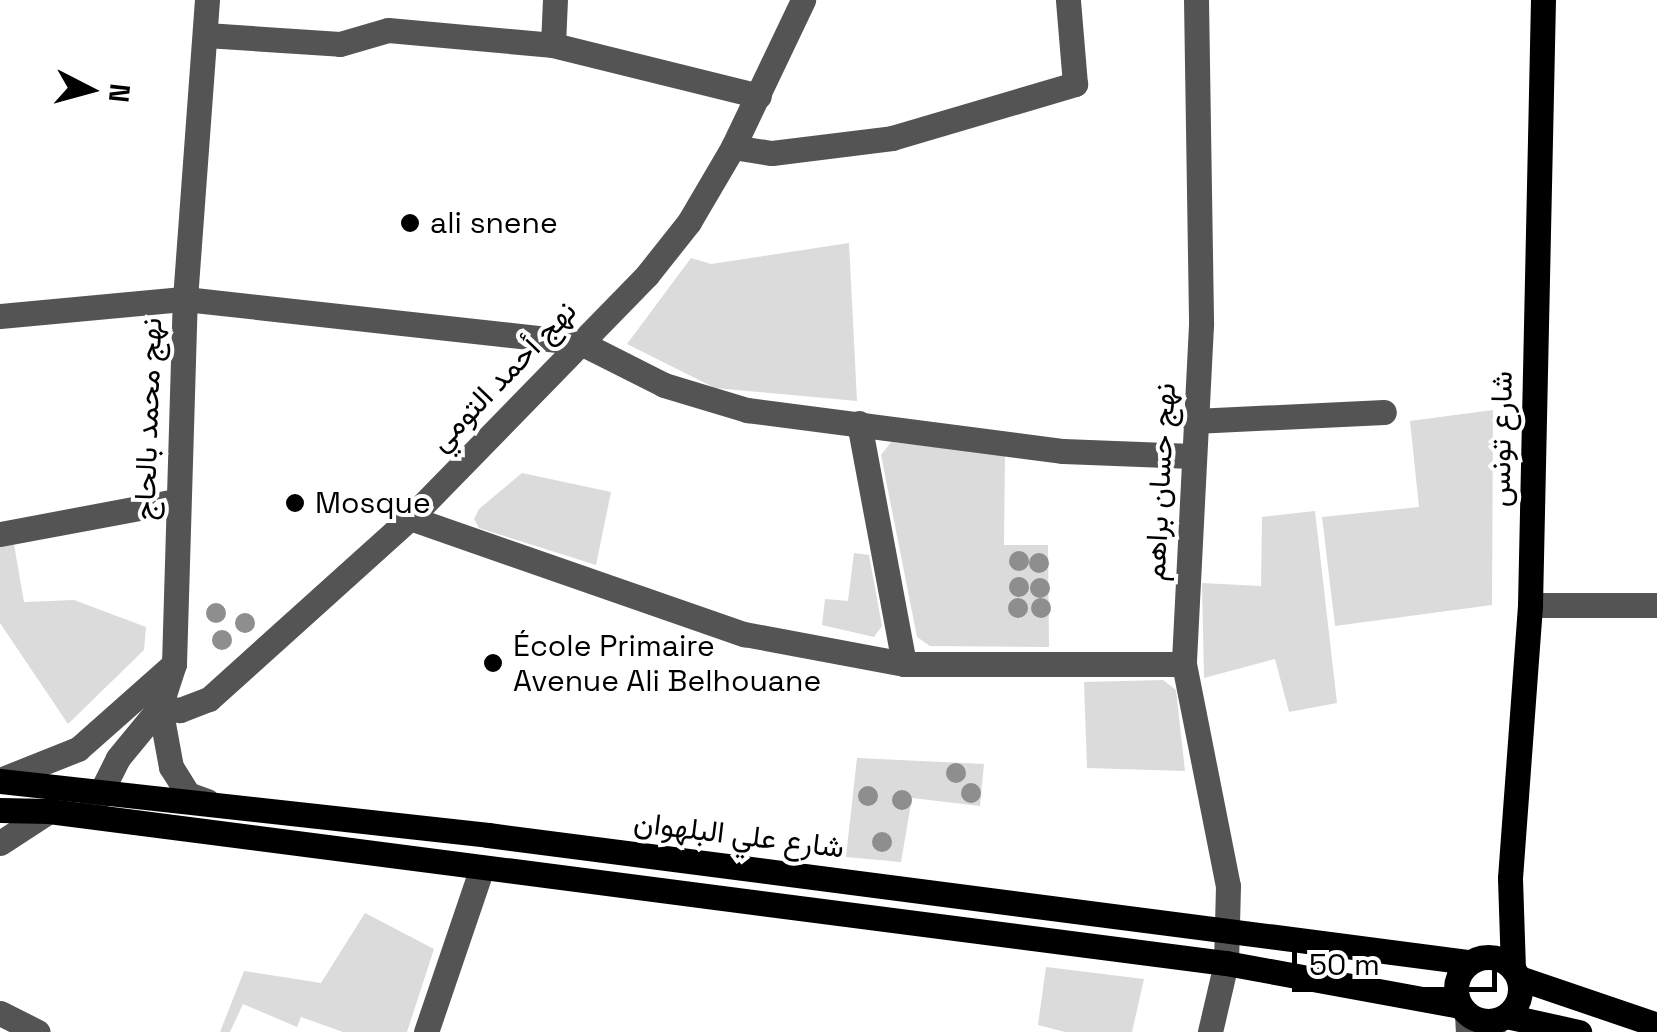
<!DOCTYPE html>
<meta charset="utf-8">
<style>
body{margin:0}
#map{position:relative;width:1657px;height:1032px;overflow:hidden;background:#fff;font-family:"Space Grotesk",Vazirmatn,sans-serif}
div>[style]{position:absolute}
.green>*{inset:0;background:#dbdbdb}
.minor>*{height:25px;margin:-12.5px;padding:0 12.5px;transform-origin:12.5px;border-radius:12.5px;background:#545454}
.major>*{height:25px;margin:-12.5px;padding:0 12.5px;transform-origin:12.5px;border-radius:12.5px;background:#000}
.major>.ring{margin:-12.5px;padding:0;box-sizing:content-box;background:none;border:25px solid #000;border-radius:50%}
.trees>*{width:20px;height:20px;margin:-10px;border-radius:50%;background:#8e8e8e}
.dots>*{width:28px;height:28px;translate:-50% -50%;box-sizing:border-box;border:5px solid #fff;border-radius:50%}
span{translate:-50% -50%;white-space:nowrap;text-align:center;line-height:1.15;-webkit-text-stroke:8px #fff;paint-order:stroke}
.poi-label{font-size:30px;color:#000}
.left{translate:0 -50%;text-align:left}
.street-label{font-size:30px;color:#000}
.north{position:absolute;left:40px;top:40px;width:100px;height:100px;-webkit-text-stroke:8px #fff;paint-order:stroke;rotate:96deg;font-size:28px;font-weight:700;line-height:40px;text-align:center;color:#000}
.north::after{content:'';display:block;margin:auto;width:35px;height:45px;background:#000;clip-path:polygon(50% 0,100% 100%,50% 72%,0 100%)}
.scale{position:absolute;left:1292px;top:947px;width:205px;height:45px;box-sizing:border-box;border:5px solid #000;border-top:0;padding-left:12px;font-size:30px;line-height:35px;white-space:nowrap;color:#000;-webkit-text-stroke:8px #fff;paint-order:stroke}
</style>
<div id="map">
<div class="green">
<i style="clip-path:polygon(849px 243px,857px 401px,715px 388px,627px 344px,691px 258px,711px 264px)"></i>
<i style="clip-path:polygon(1493px 410px,1492px 605px,1335px 626px,1322px 517px,1419px 507px,1410px 421px)"></i>
<i style="clip-path:polygon(891px 442px,1005px 455px,1004px 545px,1048px 545px,1049px 647px,930px 646px,917px 637px,881px 455px)"></i>
<i style="clip-path:polygon(522px 473px,611px 492px,596px 565px,479px 528px,474px 519px,479px 509px)"></i>
<i style="clip-path:polygon(1315px 511px,1337px 703px,1289px 712px,1275px 659px,1204px 678px,1202px 583px,1261px 586px,1262px 517px)"></i>
<i style="clip-path:polygon(14px 544px,24px 602px,74px 600px,146px 627px,144px 650px,68px 724px,0 623px,0 547px)"></i>
<i style="clip-path:polygon(854px 553px,869px 555px,882px 626px,874px 637px,822px 625px,825px 599px,848px 601px)"></i>
<i style="clip-path:polygon(1163px 680px,1176px 690px,1185px 771px,1087px 768px,1084px 682px)"></i>
<i style="clip-path:polygon(857px 758px,984px 764px,980px 806px,912px 798px,901px 862px,846px 857px)"></i>
<i style="clip-path:polygon(365px 913px,434px 949px,407px 1032px,343px 1032px,301px 1017px,297px 1027px,243px 1004px,230px 1032px,220px 1032px,244px 971px,321px 983px)"></i>
<i style="clip-path:polygon(1046px 967px,1144px 979px,1132px 1032px,1065px 1032px,1038px 1025px)"></i>
</div>
<div class="minor">
<i style="left:1196px;top:0;width:325px;rotate:89.1deg"></i>
<i style="left:1201px;top:325px;width:339px;rotate:92.9deg"></i>
<i style="left:1184px;top:664px;width:226px;rotate:78.8deg"></i>
<i style="left:1228px;top:886px;width:77px;rotate:91.5deg"></i>
<i style="left:1226px;top:963px;width:71px;rotate:103.1deg"></i>
<i style="left:206px;top:35px;width:134px;rotate:3.8deg"></i>
<i style="left:340px;top:44px;width:50px;rotate:-16.3deg"></i>
<i style="left:388px;top:30px;width:166px;rotate:5.2deg"></i>
<i style="left:553px;top:45px;width:212px;rotate:13.9deg"></i>
<i style="left:553px;top:45px;width:45px;rotate:-87.5deg"></i>
<i style="left:733px;top:147px;width:39px;rotate:9deg"></i>
<i style="left:772px;top:153px;width:121px;rotate:-7.1deg"></i>
<i style="left:892px;top:138px;width:191px;rotate:-16.4deg"></i>
<i style="left:1075px;top:84px;width:84px;rotate:-94.8deg"></i>
<i style="left:0;top:316px;width:186px;rotate:-5.3deg"></i>
<i style="left:185px;top:299px;width:398px;rotate:6.3deg"></i>
<i style="left:581px;top:343px;width:93px;rotate:26.8deg"></i>
<i style="left:664px;top:385px;width:87px;rotate:16.8deg"></i>
<i style="left:747px;top:410px;width:319px;rotate:7.4deg"></i>
<i style="left:1063px;top:451px;width:129px;rotate:2.2deg"></i>
<i style="left:1194px;top:421px;width:190px;rotate:-2.7deg"></i>
<i style="left:859px;top:423px;width:245px;rotate:79.4deg"></i>
<i style="left:410px;top:518px;width:354px;rotate:19.2deg"></i>
<i style="left:744px;top:634px;width:163px;rotate:10.6deg"></i>
<i style="left:904px;top:664px;width:280px"></i>
<i style="left:0;top:534px;width:180px;rotate:-10.6deg"></i>
<i style="left:1530px;top:605px;width:127px"></i>
<i style="left:0;top:780px;width:84px;rotate:-21.7deg"></i>
<i style="left:78px;top:749px;width:128px;rotate:-41.5deg"></i>
<i style="left:207px;top:801px;width:20px;rotate:-160deg"></i>
<i style="left:188px;top:794px;width:32px;rotate:-122deg"></i>
<i style="left:171px;top:767px;width:61px;rotate:-100.4deg"></i>
<i style="left:160px;top:707px;width:20px;rotate:9deg"></i>
<i style="left:180px;top:710px;width:31px;rotate:-21deg"></i>
<i style="left:209px;top:699px;width:270px;rotate:-42deg"></i>
<i style="left:410px;top:518px;width:339px;rotate:-45.7deg"></i>
<i style="left:647px;top:275px;width:68px;rotate:-51.6deg"></i>
<i style="left:689px;top:222px;width:87px;rotate:-59.6deg"></i>
<i style="left:733px;top:147px;width:163px;rotate:-64.5deg"></i>
<i style="left:91px;top:812px;width:60px;rotate:-63.4deg"></i>
<i style="left:118px;top:758px;width:66px;rotate:-50.5deg"></i>
<i style="left:160px;top:707px;width:45px;rotate:-72deg"></i>
<i style="left:174px;top:664px;width:365px;rotate:-88.3deg"></i>
<i style="left:185px;top:299px;width:300px;rotate:-85.8deg"></i>
<i style="left:0;top:843px;width:59px;rotate:-33.1deg"></i>
<i style="left:0;top:1013px;width:42px;rotate:26.6deg"></i>
<i style="left:1467px;top:1014px;width:18px;rotate:87deg"></i>
<i style="left:426px;top:1032px;width:171px;rotate:-71.2deg"></i>
<i style="left:1491px;top:1032px;width:12px;rotate:-66deg"></i>
</div>
<div class="major">
<i style="left:0;top:781px;width:491px;rotate:6.3deg"></i>
<i style="left:488px;top:835px;width:989px;rotate:7.38deg"></i>
<i style="left:0;top:810px;width:49px;rotate:1.2deg"></i>
<i style="left:49px;top:811px;width:1187px;rotate:7.36deg"></i>
<i style="left:1226px;top:963px;width:238px;rotate:10.4deg"></i>
<i class="ring" style="left:1456px;top:957px;width:39px;height:39px"></i>
<i style="left:1513px;top:969px;width:91px;rotate:-91.9deg"></i>
<i style="left:1510px;top:878px;width:274px;rotate:-85.8deg"></i>
<i style="left:1530px;top:605px;width:605px;rotate:-88.77deg"></i>
<i style="left:1519px;top:978px;width:146px;rotate:18.8deg"></i>
<i style="left:1506px;top:1016px;width:75px;rotate:12.4deg"></i>
</div>
<div class="trees">
<i style="left:1019px;top:561px"></i>
<i style="left:1039px;top:563px"></i>
<i style="left:1019px;top:587px"></i>
<i style="left:1040px;top:588px"></i>
<i style="left:1018px;top:608px"></i>
<i style="left:1041px;top:608px"></i>
<i style="left:216px;top:613px"></i>
<i style="left:245px;top:623px"></i>
<i style="left:222px;top:640px"></i>
<i style="left:956px;top:773px"></i>
<i style="left:971px;top:793px"></i>
<i style="left:868px;top:796px"></i>
<i style="left:902px;top:800px"></i>
<i style="left:882px;top:842px"></i>
</div>
<div class="dots">
<i style="left:410px;top:223px;background:#000"></i>
<i style="left:295px;top:503px;background:#000"></i>
<i style="left:493px;top:663px;background:#000"></i>
</div>
<div class="poi-label">
<span class="left" style="left:430px;top:223px">ali snene</span>
<span class="left" style="left:315px;top:503px">Mosque</span>
<span class="left" style="left:513px;top:663px">École Primaire<br>Avenue Ali Belhouane</span>
</div>
<div class="street-label">
<span style="left:503px;top:376px;rotate:-46deg">نهج أحمد التومي</span>
<span style="left:148px;top:419px;rotate:-88deg">نهج محمد بالحاج</span>
<span style="left:1501px;top:439px;rotate:-89deg">شارع تونس</span>
<span style="left:1160px;top:482px;rotate:-87deg">نهج حسان براهم</span>
<span style="left:739px;top:835px;rotate:7deg">شارع علي البلهوان</span>
</div>
<div class="north">N</div>
<div class="scale">50 m</div>
</div>
